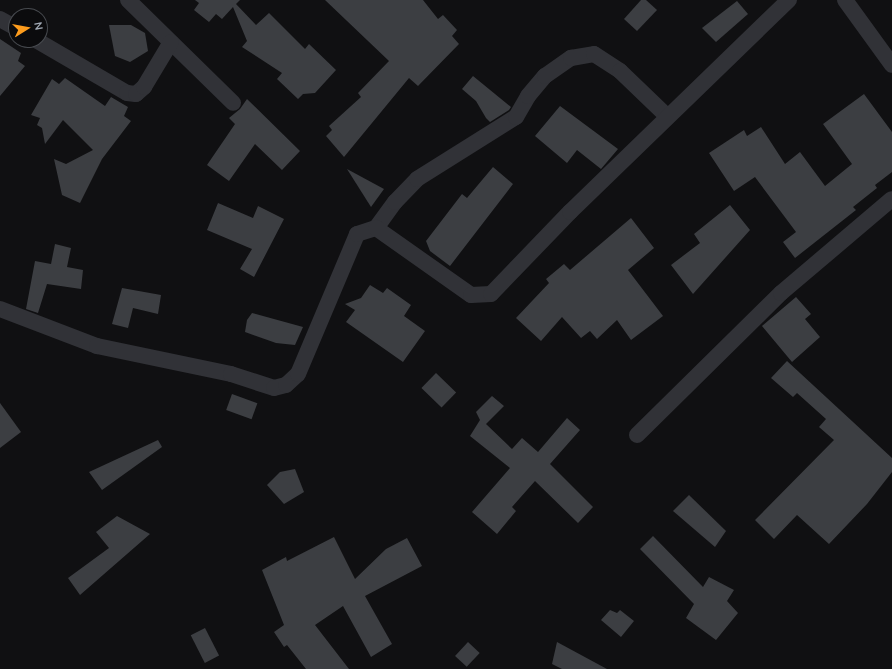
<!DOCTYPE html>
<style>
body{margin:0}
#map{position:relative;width:892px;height:669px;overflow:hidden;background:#101012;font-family:Quicksand,sans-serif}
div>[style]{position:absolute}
.building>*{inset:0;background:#3c3e42;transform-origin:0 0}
.minor>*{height:16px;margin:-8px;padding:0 8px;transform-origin:8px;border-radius:8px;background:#313237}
span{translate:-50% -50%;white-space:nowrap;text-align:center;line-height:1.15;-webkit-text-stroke:4px #0b0b0d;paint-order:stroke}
.north{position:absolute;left:8px;top:8px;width:40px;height:40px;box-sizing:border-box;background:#0b0b0d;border:1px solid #474a4f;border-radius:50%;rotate:79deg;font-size:11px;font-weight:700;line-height:16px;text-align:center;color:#a0a8b3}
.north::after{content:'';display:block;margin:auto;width:14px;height:18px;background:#fd9c1d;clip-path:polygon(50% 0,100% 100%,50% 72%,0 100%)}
</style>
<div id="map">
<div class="building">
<i style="clip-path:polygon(195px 0,240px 0,236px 4px,256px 25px,269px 13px,305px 49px,309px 44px,336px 70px,315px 93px,303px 94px,298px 99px,277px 79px,282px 73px,242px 47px,247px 41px,233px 7px,222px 19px,216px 14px,209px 22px,194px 10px,199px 3px)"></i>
<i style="clip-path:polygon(325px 0,423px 0,438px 19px,443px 15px,457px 30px,452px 36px,459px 44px,418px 86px,409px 78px,344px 157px,326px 136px,332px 130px,329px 126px,361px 97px,358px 93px,389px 61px)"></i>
<i style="clip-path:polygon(641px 0,646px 0,657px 10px,637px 31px,624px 19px)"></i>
<i style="clip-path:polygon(737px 1px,748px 14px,716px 42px,702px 28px)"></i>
<i style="clip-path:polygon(109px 25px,131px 25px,145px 33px,148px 51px,130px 62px,115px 56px)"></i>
<i style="clip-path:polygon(0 39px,21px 53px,18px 61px,25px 66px,0 96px)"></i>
<i style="clip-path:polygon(473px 76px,511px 107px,509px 110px,490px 122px,486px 118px,476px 101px,462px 89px)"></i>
<i style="clip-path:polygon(65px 78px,105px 106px,111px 97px,128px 107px,124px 116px,131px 121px,102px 159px,80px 203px,62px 195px,54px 159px,66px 164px,93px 150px,63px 120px,45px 144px,42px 128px,37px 125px,40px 118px,31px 115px,52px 79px,59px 84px)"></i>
<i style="clip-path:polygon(864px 94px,892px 132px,892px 172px,875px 185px,877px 188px,853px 207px,856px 210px,795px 258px,783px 242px,796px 232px,755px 177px,734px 191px,709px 153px,744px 130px,747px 136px,761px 127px,785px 164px,800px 152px,825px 186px,852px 164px,823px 124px)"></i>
<i style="clip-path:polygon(247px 99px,300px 151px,282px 170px,255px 144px,229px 181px,207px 165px,235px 124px,229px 118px,240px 109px)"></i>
<i style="clip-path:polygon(560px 106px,618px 149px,601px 169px,577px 150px,567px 163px,535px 136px)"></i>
<i style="clip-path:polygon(493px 167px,513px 184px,450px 266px,430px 251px,426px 241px,462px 194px,467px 198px)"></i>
<i style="clip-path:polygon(347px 169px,384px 189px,371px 207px)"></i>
<i style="clip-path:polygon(218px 203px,253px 218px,258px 206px,284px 219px,254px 277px,240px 269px,252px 249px,207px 230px)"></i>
<i style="clip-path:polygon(730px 205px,750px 230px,693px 294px,671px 265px,700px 243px,694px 234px)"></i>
<i style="clip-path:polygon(631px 218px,654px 248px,628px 270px,663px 316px,631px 340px,617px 320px,597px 339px,590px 331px,581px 338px,562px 317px,541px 341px,516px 318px,549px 283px,546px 279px,564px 264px,570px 270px)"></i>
<i style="clip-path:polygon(55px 244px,71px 248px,67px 267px,83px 270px,81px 289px,47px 284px,38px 313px,26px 309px,35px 261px,51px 264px)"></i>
<i style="clip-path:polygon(370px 285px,383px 293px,387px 288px,411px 305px,404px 316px,425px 331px,403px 362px,346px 322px,355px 310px,345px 304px,361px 298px)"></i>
<i style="clip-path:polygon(122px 288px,161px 295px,158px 314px,133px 308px,128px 328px,112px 324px)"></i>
<i style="clip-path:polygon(796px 297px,811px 314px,805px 319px,820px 337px,792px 362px,762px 326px)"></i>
<i style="clip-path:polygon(252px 313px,303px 327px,295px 345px,276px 343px,245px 332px,247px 320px)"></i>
<i style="clip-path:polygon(787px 361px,892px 458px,892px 472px,867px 504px,829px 544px,797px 515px,774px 539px,755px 520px,834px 440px,819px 427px,826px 419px,797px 393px,793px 397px,771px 378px)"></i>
<i style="left:436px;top:373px;width:28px;height:21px;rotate:44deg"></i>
<i style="left:232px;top:394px;width:27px;height:17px;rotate:20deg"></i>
<i style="clip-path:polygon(492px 396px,504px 406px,486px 424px,512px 449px,522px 438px,538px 452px,567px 418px,580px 430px,550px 464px,593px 507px,578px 523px,535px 481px,512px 507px,516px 511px,497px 534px,472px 512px,510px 468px,470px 436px,480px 420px,476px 412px)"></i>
<i style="clip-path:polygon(0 403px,21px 432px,0 448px)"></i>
<i style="clip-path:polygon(158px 440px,162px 447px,102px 490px,89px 472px)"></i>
<i style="clip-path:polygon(295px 469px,304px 492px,284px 504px,267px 485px,280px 472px)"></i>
<i style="clip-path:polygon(689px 495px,726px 531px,715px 547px,673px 511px)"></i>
<i style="clip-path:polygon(117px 516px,150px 534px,80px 595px,68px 578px,109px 548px,96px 532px)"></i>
<i style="clip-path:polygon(653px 536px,703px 587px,709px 577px,734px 590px,727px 601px,738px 613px,716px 640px,686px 618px,694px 604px,640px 549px)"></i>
<i style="clip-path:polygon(334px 537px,355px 579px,386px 549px,407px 538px,422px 566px,365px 596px,392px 644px,371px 657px,343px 606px,315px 625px,349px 669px,306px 669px,287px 645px,284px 647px,274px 632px,284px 625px,262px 570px,286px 557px,287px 561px)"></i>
<i style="clip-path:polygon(610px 610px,617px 613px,620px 610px,634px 621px,621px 637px,601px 620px)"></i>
<i style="left:205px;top:628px;width:31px;height:16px;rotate:63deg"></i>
<i style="left:468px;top:642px;width:16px;height:19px;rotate:43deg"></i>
<i style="clip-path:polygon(557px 642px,607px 669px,562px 669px,552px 664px)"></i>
</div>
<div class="minor">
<i style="left:128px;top:0;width:147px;rotate:44.4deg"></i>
<i style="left:845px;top:0;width:80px;rotate:54.1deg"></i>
<i style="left:0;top:19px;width:18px;rotate:29deg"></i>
<i style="left:36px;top:40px;width:105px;rotate:30.2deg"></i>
<i style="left:127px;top:93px;width:9px;rotate:6deg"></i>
<i style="left:136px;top:94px;width:11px;rotate:-41deg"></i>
<i style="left:144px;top:87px;width:52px;rotate:-59deg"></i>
<i style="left:376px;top:228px;width:32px;rotate:-54deg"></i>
<i style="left:395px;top:202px;width:32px;rotate:-46deg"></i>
<i style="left:417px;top:179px;width:117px;rotate:-32.1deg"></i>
<i style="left:516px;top:117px;width:24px;rotate:-60deg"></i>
<i style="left:528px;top:96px;width:26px;rotate:-50deg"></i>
<i style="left:545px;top:76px;width:32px;rotate:-35deg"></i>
<i style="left:571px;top:58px;width:23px;rotate:-10deg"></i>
<i style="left:594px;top:54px;width:31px;rotate:33deg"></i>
<i style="left:620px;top:71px;width:66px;rotate:43.8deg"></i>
<i style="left:0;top:309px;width:104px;rotate:20.9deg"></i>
<i style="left:97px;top:346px;width:137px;rotate:11.8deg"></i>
<i style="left:231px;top:374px;width:45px;rotate:18deg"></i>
<i style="left:274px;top:388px;width:12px;rotate:-14deg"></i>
<i style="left:286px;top:385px;width:16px;rotate:-43deg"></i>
<i style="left:298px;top:374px;width:152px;rotate:-67.1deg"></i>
<i style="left:357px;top:234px;width:20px;rotate:-18deg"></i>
<i style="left:376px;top:228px;width:116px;rotate:35.2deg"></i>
<i style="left:471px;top:295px;width:20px;rotate:-3deg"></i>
<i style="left:491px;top:294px;width:114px;rotate:-46.1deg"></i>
<i style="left:570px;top:212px;width:305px;rotate:-44.1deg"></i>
<i style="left:637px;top:435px;width:202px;rotate:-44.6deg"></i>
<i style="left:781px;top:293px;width:145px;rotate:-40.3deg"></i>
</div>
<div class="north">N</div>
</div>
